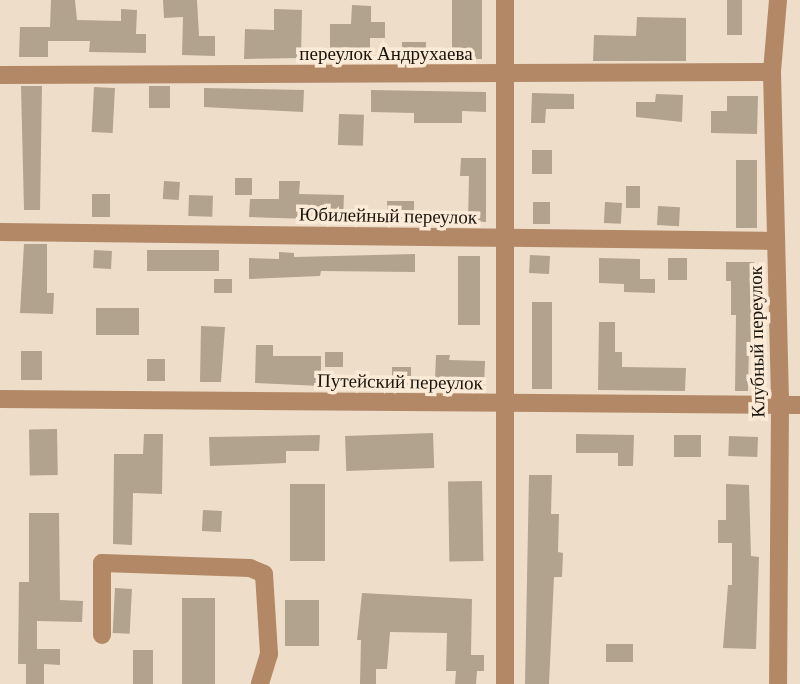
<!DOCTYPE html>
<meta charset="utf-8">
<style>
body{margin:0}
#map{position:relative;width:800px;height:684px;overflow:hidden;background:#eedec9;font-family:"Times New Roman",serif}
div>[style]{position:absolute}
.building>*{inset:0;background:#b2a38e;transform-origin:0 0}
.minor>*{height:18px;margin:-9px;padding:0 9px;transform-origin:9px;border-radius:9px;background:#b38866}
span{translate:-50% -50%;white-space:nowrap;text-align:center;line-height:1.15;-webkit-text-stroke:7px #fbebd6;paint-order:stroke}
.street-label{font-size:19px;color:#19140c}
</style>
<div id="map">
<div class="building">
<i style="clip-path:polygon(51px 0,75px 0,77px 20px,121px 21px,121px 9px,137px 10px,136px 34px,146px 34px,146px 53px,89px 52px,90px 41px,48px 41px,48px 57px,19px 57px,20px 27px,50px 27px)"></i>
<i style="clip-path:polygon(163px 0,197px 0,199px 36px,215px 36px,215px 56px,182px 55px,183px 17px,164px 18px)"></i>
<i style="left:452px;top:0;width:30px;height:59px"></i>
<i style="left:727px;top:0;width:15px;height:35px"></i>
<i style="clip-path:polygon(352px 5px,371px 6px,371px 22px,385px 22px,385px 38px,370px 38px,370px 58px,330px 57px,330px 24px,351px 24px)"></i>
<i style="clip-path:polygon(274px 9px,302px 10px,301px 58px,244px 59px,245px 29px,274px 30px)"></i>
<i style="clip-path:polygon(637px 17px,686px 18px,686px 61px,593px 61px,594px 35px,636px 36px)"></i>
<i style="left:402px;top:42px;width:24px;height:17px"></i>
<i style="clip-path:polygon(21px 86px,42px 86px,40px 210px,24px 210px)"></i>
<i style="left:149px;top:86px;width:21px;height:22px"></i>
<i style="left:94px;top:87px;width:21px;height:45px;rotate:3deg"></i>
<i style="clip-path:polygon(204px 88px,304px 90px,303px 112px,204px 107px)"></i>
<i style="clip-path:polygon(371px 90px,486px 92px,486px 112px,462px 111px,462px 123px,414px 123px,414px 113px,371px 112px)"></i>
<i style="clip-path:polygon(532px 93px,574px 94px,574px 109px,546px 109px,545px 123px,531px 123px)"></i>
<i style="clip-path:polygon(656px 94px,683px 95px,682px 122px,636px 117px,636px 102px,655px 102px)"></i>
<i style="clip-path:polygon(727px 96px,758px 96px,757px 134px,711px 133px,711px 111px,727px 111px)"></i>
<i style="left:339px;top:114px;width:25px;height:31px;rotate:2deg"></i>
<i style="left:532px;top:150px;width:20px;height:24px"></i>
<i style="clip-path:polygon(461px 158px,486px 158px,486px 222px,468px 221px,469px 176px,460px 176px)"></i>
<i style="left:736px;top:160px;width:21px;height:68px"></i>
<i style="left:235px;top:178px;width:17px;height:17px"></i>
<i style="left:164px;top:181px;width:16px;height:18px;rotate:4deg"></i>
<i style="clip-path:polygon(279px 181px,300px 181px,299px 194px,344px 195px,343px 220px,249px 217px,250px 199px,279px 199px)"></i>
<i style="left:626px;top:186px;width:14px;height:22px"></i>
<i style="left:92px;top:194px;width:18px;height:23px"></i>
<i style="left:189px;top:195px;width:24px;height:21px;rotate:2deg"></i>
<i style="left:387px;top:201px;width:27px;height:19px"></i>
<i style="left:533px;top:202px;width:17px;height:22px"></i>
<i style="left:605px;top:202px;width:17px;height:21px;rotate:3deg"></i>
<i style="left:658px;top:206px;width:22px;height:19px;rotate:3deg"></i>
<i style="clip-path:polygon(24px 244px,47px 244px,47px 293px,54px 293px,53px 314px,20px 313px)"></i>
<i style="left:94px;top:250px;width:18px;height:18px;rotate:3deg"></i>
<i style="left:219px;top:250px;width:21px;height:72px;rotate:90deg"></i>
<i style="clip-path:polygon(279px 252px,294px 253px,294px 257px,415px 254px,415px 272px,321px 271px,320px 276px,249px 279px,249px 258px,279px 259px)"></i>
<i style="left:530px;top:255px;width:20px;height:18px;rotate:3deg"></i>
<i style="left:458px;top:256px;width:22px;height:69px"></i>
<i style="clip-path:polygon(599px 258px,640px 259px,640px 279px,655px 279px,655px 293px,624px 292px,624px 284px,599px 283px)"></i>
<i style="left:668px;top:258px;width:19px;height:22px"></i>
<i style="clip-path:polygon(726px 262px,754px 262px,756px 345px,749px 345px,748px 391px,735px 391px,736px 315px,731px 315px,731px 281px,726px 281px)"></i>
<i style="left:214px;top:279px;width:18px;height:14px"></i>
<i style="left:532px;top:302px;width:20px;height:87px"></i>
<i style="left:96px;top:308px;width:43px;height:27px"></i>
<i style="clip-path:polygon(599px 322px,615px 322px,615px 352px,622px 352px,622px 367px,686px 368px,685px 391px,598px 390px)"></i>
<i style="clip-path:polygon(201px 326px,225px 327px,221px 382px,200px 382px)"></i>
<i style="clip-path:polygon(256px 345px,273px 345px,273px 356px,321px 356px,321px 386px,255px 383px)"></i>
<i style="left:21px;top:351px;width:21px;height:29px"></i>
<i style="left:325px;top:352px;width:18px;height:15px"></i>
<i style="clip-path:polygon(436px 355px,450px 355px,449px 360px,485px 361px,484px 388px,435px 380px)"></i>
<i style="left:147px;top:359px;width:18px;height:22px"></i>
<i style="left:392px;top:367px;width:19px;height:19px"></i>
<i style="left:57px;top:429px;width:46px;height:28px;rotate:89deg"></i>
<i style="left:433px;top:433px;width:35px;height:88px;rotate:88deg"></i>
<i style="clip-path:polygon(144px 434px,163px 434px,162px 494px,133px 493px,132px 545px,113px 544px,114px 454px,143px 454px)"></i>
<i style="clip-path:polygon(576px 434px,634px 435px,633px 466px,618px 466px,618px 453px,576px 453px)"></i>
<i style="clip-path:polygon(320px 435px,319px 451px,286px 451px,286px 463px,210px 466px,209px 437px)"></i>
<i style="left:674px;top:435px;width:27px;height:22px"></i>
<i style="left:729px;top:436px;width:29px;height:20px;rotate:2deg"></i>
<i style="clip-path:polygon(529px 475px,552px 475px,551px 514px,559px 514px,558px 552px,563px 553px,562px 577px,554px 577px,549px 684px,525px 684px)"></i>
<i style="left:482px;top:481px;width:80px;height:34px;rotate:89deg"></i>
<i style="left:290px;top:484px;width:35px;height:77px"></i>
<i style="clip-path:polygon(726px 484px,749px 485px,751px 556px,759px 557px,756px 649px,723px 648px,728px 585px,732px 585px,732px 543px,718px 543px,718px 520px,726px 520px)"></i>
<i style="left:203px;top:510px;width:19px;height:21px;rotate:3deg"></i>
<i style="clip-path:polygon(29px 513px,59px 513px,60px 600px,83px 601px,82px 622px,37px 621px,37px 649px,60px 649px,60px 665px,44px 664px,44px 684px,26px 684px,26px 664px,18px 664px,19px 582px,29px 582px)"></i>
<i style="left:115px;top:588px;width:17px;height:45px;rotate:3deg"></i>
<i style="clip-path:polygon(362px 593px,472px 599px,471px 655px,484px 655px,484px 671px,477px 671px,476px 684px,455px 684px,456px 671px,446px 671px,447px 633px,390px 632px,387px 669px,376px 669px,376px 684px,360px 684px,361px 640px,357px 640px)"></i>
<i style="left:182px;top:598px;width:33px;height:86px"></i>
<i style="left:319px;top:600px;width:46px;height:34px;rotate:90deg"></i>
<i style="left:606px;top:644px;width:27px;height:18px"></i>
<i style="left:133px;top:650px;width:20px;height:34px"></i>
</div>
<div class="minor">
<i style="left:778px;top:0;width:72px;rotate:94.8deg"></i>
<i style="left:772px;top:72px;width:333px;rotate:88.6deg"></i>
<i style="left:780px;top:405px;width:279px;rotate:90.4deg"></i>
<i style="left:0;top:75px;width:772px;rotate:-0.22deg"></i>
<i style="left:0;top:232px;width:776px;rotate:0.66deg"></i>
<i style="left:0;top:399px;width:800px;rotate:0.43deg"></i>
<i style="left:102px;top:635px;width:72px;rotate:-90deg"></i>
<i style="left:102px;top:563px;width:148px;rotate:1.9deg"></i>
<i style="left:250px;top:568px;width:15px;rotate:23deg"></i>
<i style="left:264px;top:574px;width:80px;rotate:86.4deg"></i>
<i style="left:269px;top:654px;width:31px;rotate:107deg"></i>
<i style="left:505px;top:684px;width:684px;rotate:-90deg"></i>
</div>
<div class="street-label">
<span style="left:386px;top:54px">переулок Андрухаева</span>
<span style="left:388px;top:216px;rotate:1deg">Юбилейный переулок</span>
<span style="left:757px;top:342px;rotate:-91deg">Клубный переулок</span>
<span style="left:400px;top:382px;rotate:1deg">Путейский переулок</span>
</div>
</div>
